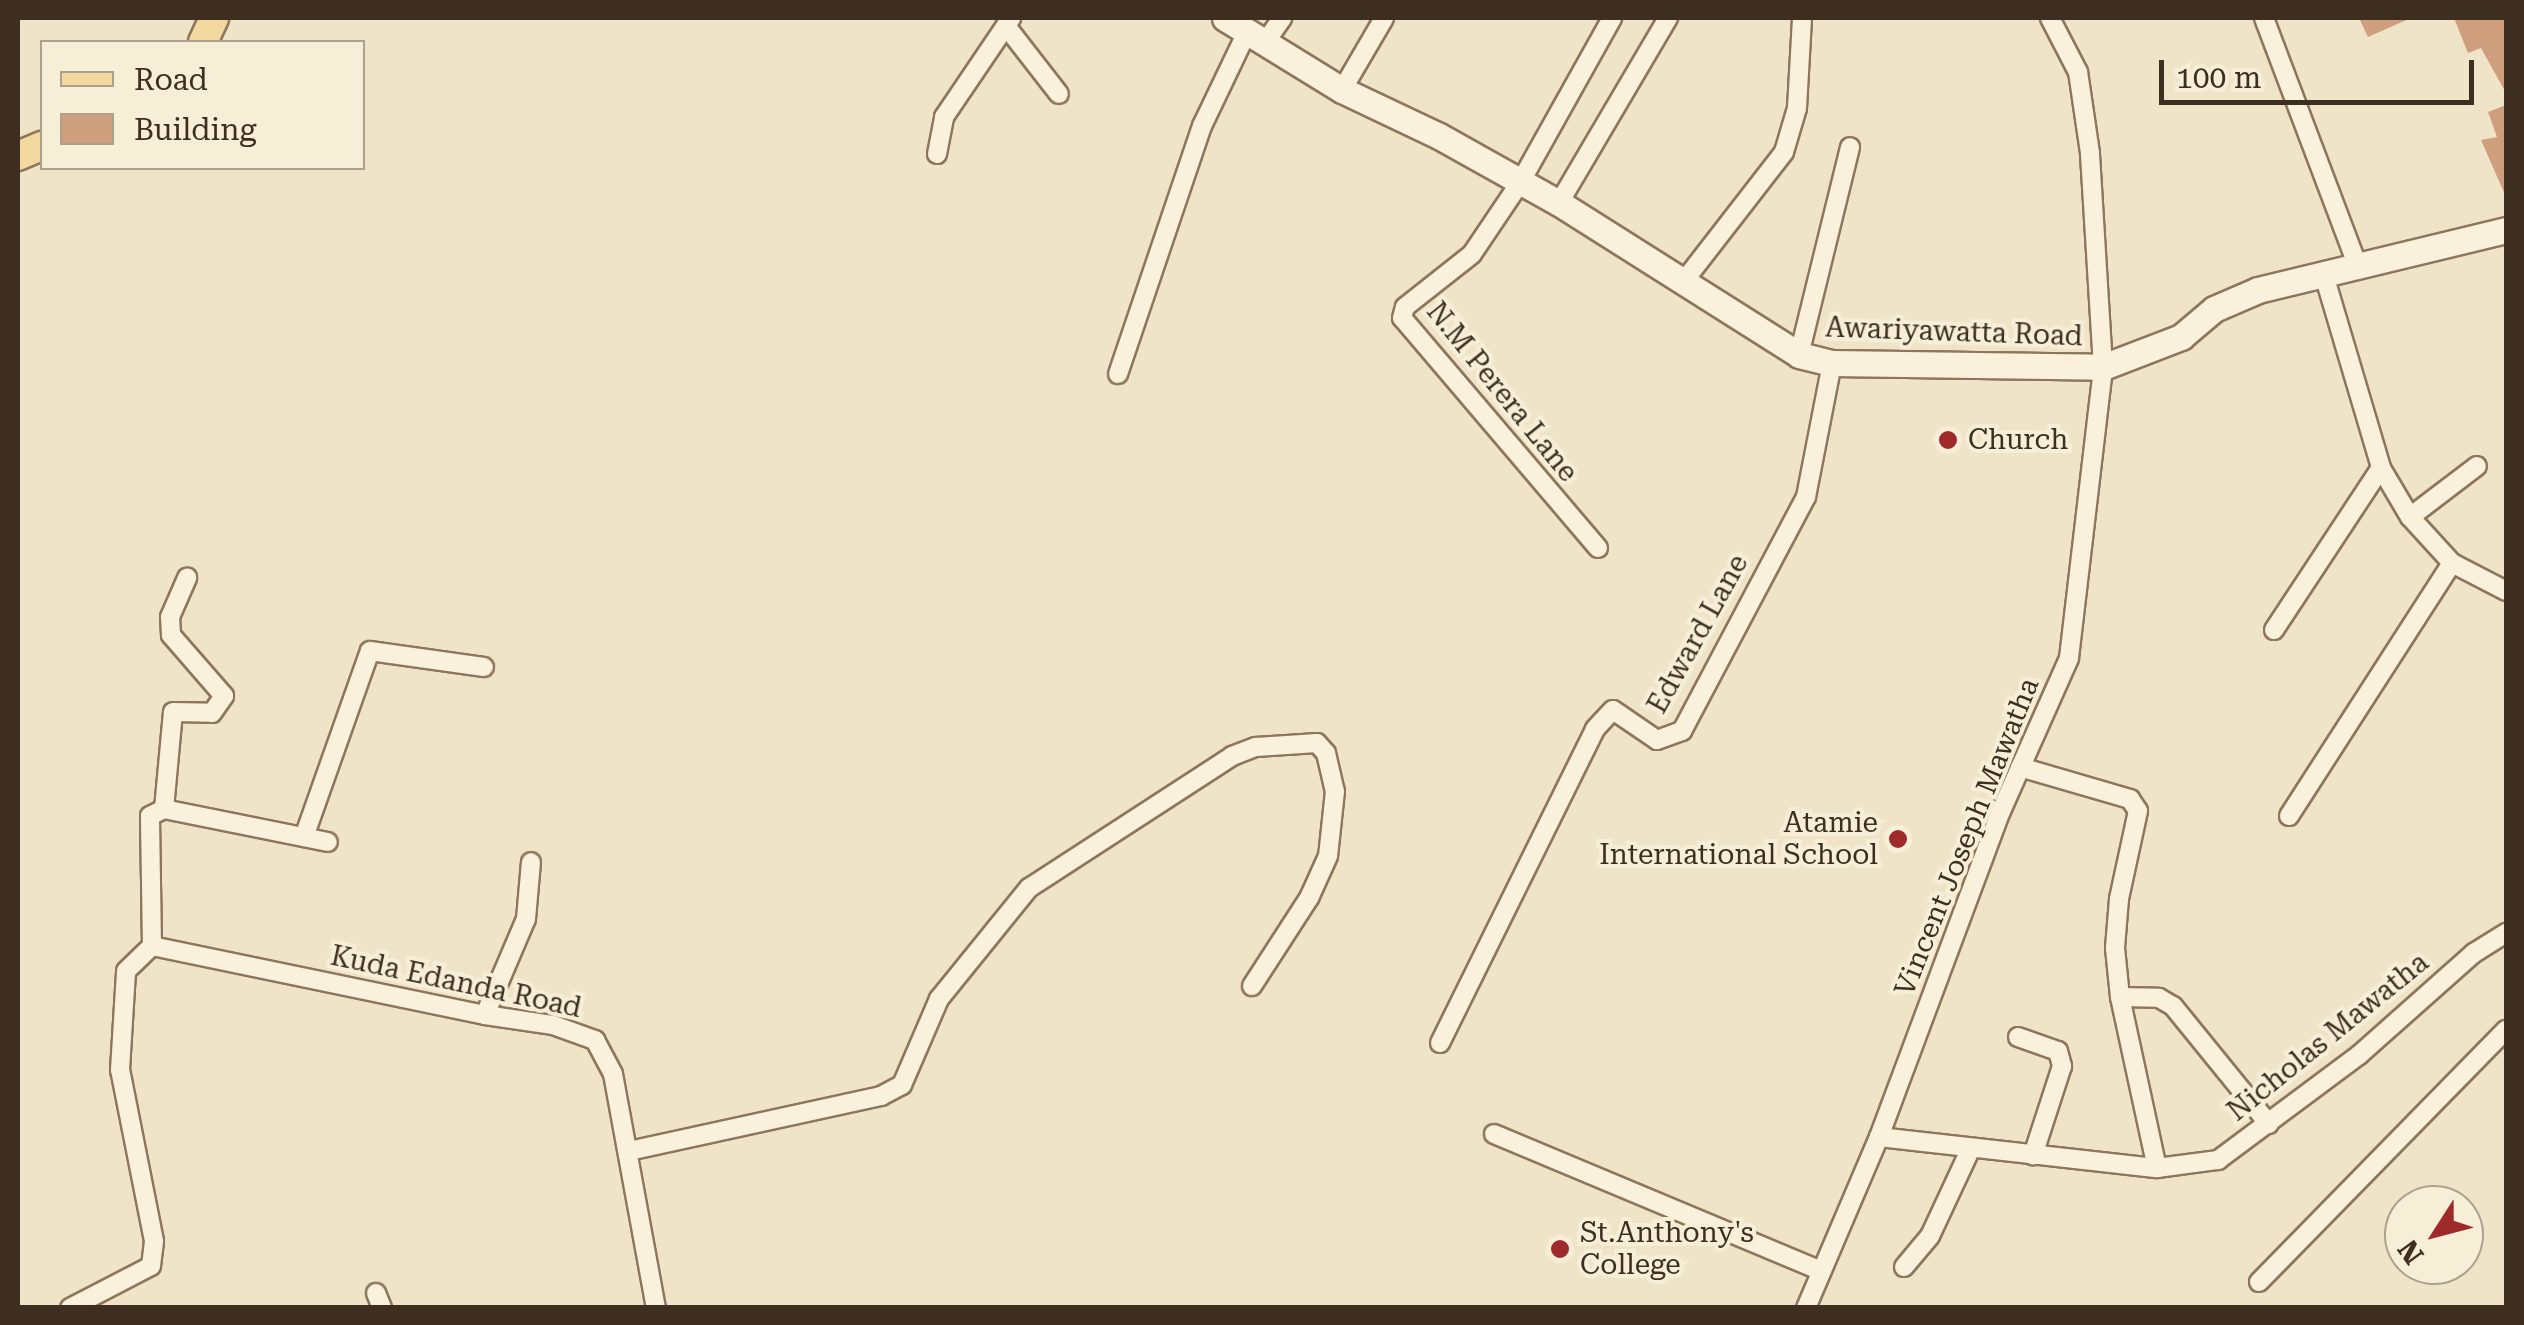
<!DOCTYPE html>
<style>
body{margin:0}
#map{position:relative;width:2524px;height:1325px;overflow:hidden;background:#f0e4c8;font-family:"Roboto Serif",serif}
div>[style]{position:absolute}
.building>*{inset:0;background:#cf9f7d}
.roads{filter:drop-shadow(2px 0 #8d765c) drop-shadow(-2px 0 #8d765c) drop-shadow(0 2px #8d765c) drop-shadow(0 -2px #8d765c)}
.street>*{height:18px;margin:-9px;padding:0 9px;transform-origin:9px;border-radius:9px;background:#faf1dc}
.secondary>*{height:25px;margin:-12.5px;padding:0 12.5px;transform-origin:12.5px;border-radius:12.5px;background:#faf1dc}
.primary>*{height:28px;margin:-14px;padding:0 14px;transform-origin:14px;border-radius:14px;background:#f3d9a0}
.dots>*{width:28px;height:28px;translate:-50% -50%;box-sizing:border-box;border:5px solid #f7eed8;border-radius:50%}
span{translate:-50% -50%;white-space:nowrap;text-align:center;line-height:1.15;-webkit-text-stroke:8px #f7eed8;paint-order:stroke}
.street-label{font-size:28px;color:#3d2e20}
.poi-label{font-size:28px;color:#3d2e20}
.left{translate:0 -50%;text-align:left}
.right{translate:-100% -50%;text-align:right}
.frame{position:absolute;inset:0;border:20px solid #3d2e20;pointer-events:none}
.legend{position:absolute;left:40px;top:40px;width:325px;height:130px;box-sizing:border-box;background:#f7eed8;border:2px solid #ada18e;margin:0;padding:12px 18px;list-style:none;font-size:30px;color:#3d2e20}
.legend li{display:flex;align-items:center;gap:20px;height:50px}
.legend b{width:50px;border:2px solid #ada18e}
.north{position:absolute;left:2384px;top:1185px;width:100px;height:100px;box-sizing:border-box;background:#f7eed8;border:2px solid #ada18e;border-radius:50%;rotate:234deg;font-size:28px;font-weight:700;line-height:40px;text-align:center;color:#3d2e20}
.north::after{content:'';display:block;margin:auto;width:35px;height:45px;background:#9e2a2b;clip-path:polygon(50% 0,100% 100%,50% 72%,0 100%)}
.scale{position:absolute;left:2159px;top:60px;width:315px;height:45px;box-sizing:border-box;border:5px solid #3d2e20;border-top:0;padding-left:12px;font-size:30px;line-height:35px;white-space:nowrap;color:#3d2e20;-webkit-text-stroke:8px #f7eed8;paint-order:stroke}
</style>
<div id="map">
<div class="building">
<i style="clip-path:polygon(2359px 18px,2411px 18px,2368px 37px)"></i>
<i style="clip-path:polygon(2454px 18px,2506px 18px,2506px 93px,2481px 48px,2468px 53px)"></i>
<i style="clip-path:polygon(2506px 105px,2506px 197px,2481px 140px,2497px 137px,2488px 112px)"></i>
</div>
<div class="roads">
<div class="street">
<i style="left:2264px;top:18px;width:266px;rotate:69.3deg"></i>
<i style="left:1006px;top:26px;width:86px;rotate:52.1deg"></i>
<i style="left:1264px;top:44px;width:32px;rotate:-55deg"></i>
<i style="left:1342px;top:90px;width:83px;rotate:-59.7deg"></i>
<i style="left:937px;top:154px;width:38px;rotate:-79deg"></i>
<i style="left:944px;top:117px;width:120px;rotate:-55.9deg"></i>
<i style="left:1559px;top:203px;width:215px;rotate:-59.5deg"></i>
<i style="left:2324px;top:275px;width:201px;rotate:73.5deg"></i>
<i style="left:2381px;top:468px;width:57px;rotate:59.4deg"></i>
<i style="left:2410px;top:517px;width:62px;rotate:47.6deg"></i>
<i style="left:2452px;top:563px;width:61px;rotate:27.4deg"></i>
<i style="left:1684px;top:281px;width:163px;rotate:-52.2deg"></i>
<i style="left:1784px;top:152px;width:46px;rotate:-73.5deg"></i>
<i style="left:1797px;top:108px;width:90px;rotate:-86.8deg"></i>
<i style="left:1799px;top:355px;width:214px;rotate:-76.2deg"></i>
<i style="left:1118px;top:374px;width:262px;rotate:-71.3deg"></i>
<i style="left:1202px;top:126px;width:104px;rotate:-64.4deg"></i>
<i style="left:2410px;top:517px;width:84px;rotate:-37.3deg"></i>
<i style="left:1598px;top:548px;width:302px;rotate:-130.4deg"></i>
<i style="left:1402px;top:318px;width:11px;rotate:-75deg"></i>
<i style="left:1405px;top:307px;width:85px;rotate:-38.3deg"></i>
<i style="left:1472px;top:254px;width:88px;rotate:-56.1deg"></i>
<i style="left:1521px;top:181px;width:187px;rotate:-60.8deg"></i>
<i style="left:2274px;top:630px;width:194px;rotate:-56.6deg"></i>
<i style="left:2020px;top:767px;width:115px;rotate:16.2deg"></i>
<i style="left:2130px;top:799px;width:14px;rotate:56deg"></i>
<i style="left:2138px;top:811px;width:90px;rotate:102.2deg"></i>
<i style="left:2119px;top:899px;width:49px;rotate:94.7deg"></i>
<i style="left:2115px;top:948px;width:49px;rotate:84.2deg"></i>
<i style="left:2120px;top:997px;width:175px;rotate:77.8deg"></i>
<i style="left:164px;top:809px;width:97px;rotate:-84.7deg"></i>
<i style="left:173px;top:712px;width:39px;rotate:1deg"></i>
<i style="left:212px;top:713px;width:21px;rotate:-55deg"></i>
<i style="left:224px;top:696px;width:81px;rotate:-131deg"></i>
<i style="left:171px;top:635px;width:18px;rotate:-93deg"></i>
<i style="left:170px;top:617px;width:43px;rotate:-66.4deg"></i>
<i style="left:2289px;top:816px;width:301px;rotate:-57.2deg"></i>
<i style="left:304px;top:837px;width:197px;rotate:-70.5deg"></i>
<i style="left:370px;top:651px;width:115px;rotate:8deg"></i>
<i style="left:152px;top:946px;width:340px;rotate:11.7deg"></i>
<i style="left:485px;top:1015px;width:69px;rotate:8.4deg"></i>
<i style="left:553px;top:1025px;width:45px;rotate:19.7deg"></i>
<i style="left:595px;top:1040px;width:38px;rotate:62deg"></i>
<i style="left:613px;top:1074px;width:238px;rotate:79.6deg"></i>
<i style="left:2120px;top:997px;width:39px;rotate:1deg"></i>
<i style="left:2159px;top:998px;width:16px;rotate:30deg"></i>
<i style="left:2173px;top:1006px;width:152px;rotate:50.9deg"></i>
<i style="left:485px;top:1015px;width:104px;rotate:-66.9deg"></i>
<i style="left:526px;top:919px;width:57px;rotate:-85deg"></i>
<i style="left:2018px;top:1037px;width:42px;rotate:19.3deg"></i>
<i style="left:2058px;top:1051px;width:16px;rotate:75deg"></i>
<i style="left:2062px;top:1066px;width:94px;rotate:108deg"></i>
<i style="left:1440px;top:1043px;width:350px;rotate:-63.7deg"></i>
<i style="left:1595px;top:729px;width:26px;rotate:-47deg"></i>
<i style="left:1613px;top:710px;width:53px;rotate:34.3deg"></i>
<i style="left:1657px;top:740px;width:27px;rotate:-20deg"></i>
<i style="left:1682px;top:731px;width:265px;rotate:-62.1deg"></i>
<i style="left:1806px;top:497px;width:136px;rotate:-79deg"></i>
<i style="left:1494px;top:1134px;width:355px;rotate:22.7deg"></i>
<i style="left:1879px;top:1137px;width:280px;rotate:6.4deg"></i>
<i style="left:2157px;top:1168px;width:62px;rotate:-7.5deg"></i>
<i style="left:2218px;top:1160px;width:176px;rotate:-36.7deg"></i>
<i style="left:2359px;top:1055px;width:154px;rotate:-41.6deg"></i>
<i style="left:2474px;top:953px;width:38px;rotate:-32deg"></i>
<i style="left:629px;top:1151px;width:258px;rotate:-12.3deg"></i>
<i style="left:881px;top:1096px;width:24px;rotate:-28deg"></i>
<i style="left:902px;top:1085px;width:94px;rotate:-66.7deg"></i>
<i style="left:939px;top:999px;width:143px;rotate:-51deg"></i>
<i style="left:1029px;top:888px;width:242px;rotate:-33deg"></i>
<i style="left:1232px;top:756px;width:26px;rotate:-21deg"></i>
<i style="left:1256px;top:747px;width:61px;rotate:-3.8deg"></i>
<i style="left:1317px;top:743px;width:13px;rotate:48deg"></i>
<i style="left:1326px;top:753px;width:39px;rotate:77deg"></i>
<i style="left:1335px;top:791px;width:65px;rotate:96.1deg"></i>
<i style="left:1328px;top:856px;width:46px;rotate:114.3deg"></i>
<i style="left:1309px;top:898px;width:105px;rotate:122.9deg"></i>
<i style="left:1904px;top:1267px;width:40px;rotate:-50deg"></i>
<i style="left:1930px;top:1236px;width:97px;rotate:-65deg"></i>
<i style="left:2259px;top:1282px;width:353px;rotate:-45.6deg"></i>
<i style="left:376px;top:1293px;width:16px;rotate:68deg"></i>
<i style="left:70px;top:1308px;width:91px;rotate:-27.4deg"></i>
<i style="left:151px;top:1266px;width:25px;rotate:-83deg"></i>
<i style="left:154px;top:1241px;width:174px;rotate:-101.2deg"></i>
<i style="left:120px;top:1070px;width:99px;rotate:-86.5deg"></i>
<i style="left:126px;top:971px;width:36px;rotate:-44deg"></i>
<i style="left:152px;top:946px;width:130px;rotate:-90.9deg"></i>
<i style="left:150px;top:816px;width:16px;rotate:-27deg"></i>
<i style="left:164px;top:809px;width:167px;rotate:11.4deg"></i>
<i style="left:1806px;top:1308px;width:186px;rotate:-66.9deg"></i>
<i style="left:1879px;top:1137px;width:348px;rotate:-69.5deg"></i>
<i style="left:2001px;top:811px;width:167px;rotate:-66deg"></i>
<i style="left:2069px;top:658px;width:293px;rotate:-83.3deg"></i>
<i style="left:2103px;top:367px;width:214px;rotate:-93.5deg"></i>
<i style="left:2090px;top:153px;width:82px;rotate:-98.4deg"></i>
<i style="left:2078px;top:72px;width:61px;rotate:-117.4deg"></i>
</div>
<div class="secondary">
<i style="left:1225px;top:18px;width:137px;rotate:31.6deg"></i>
<i style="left:1342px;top:90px;width:107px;rotate:25.4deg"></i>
<i style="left:1439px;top:136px;width:137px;rotate:29.2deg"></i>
<i style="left:1559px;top:203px;width:284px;rotate:32.3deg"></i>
<i style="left:1799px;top:355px;width:34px;rotate:14deg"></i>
<i style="left:1832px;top:363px;width:271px;rotate:0.8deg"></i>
<i style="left:2103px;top:367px;width:84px;rotate:-21deg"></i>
<i style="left:2181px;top:337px;width:43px;rotate:-40.3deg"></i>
<i style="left:2214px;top:309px;width:48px;rotate:-23.4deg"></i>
<i style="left:2258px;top:290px;width:255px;rotate:-13.6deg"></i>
</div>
<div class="primary">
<i style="left:203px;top:42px;width:26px;rotate:-65deg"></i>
<i style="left:18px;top:156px;width:26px;rotate:-23deg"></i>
</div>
</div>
<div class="dots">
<i style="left:1948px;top:440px;background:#9e2a2b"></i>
<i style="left:1898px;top:839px;background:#9e2a2b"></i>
<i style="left:1560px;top:1249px;background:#9e2a2b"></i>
</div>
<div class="street-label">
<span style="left:1954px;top:332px;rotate:2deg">Awariyawatta Road</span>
<span style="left:1502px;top:392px;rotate:51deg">N.M Perera Lane</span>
<span style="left:1698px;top:634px;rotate:-61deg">Edward Lane</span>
<span style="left:1967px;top:837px;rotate:-68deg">Vincent Joseph Mawatha</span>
<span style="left:456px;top:982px;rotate:12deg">Kuda Edanda Road</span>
<span style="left:2328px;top:1037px;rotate:-39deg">Nicholas Mawatha</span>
</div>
<div class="poi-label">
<span class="left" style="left:1968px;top:440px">Church</span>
<span class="right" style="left:1878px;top:839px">Atamie<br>International School</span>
<span class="left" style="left:1580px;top:1249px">St.Anthony's<br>College</span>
</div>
<div class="frame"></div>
<ul class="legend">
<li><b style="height:12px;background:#f3d9a0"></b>Road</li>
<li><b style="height:28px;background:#cf9f7d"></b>Building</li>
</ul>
<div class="north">N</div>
<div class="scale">100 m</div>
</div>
